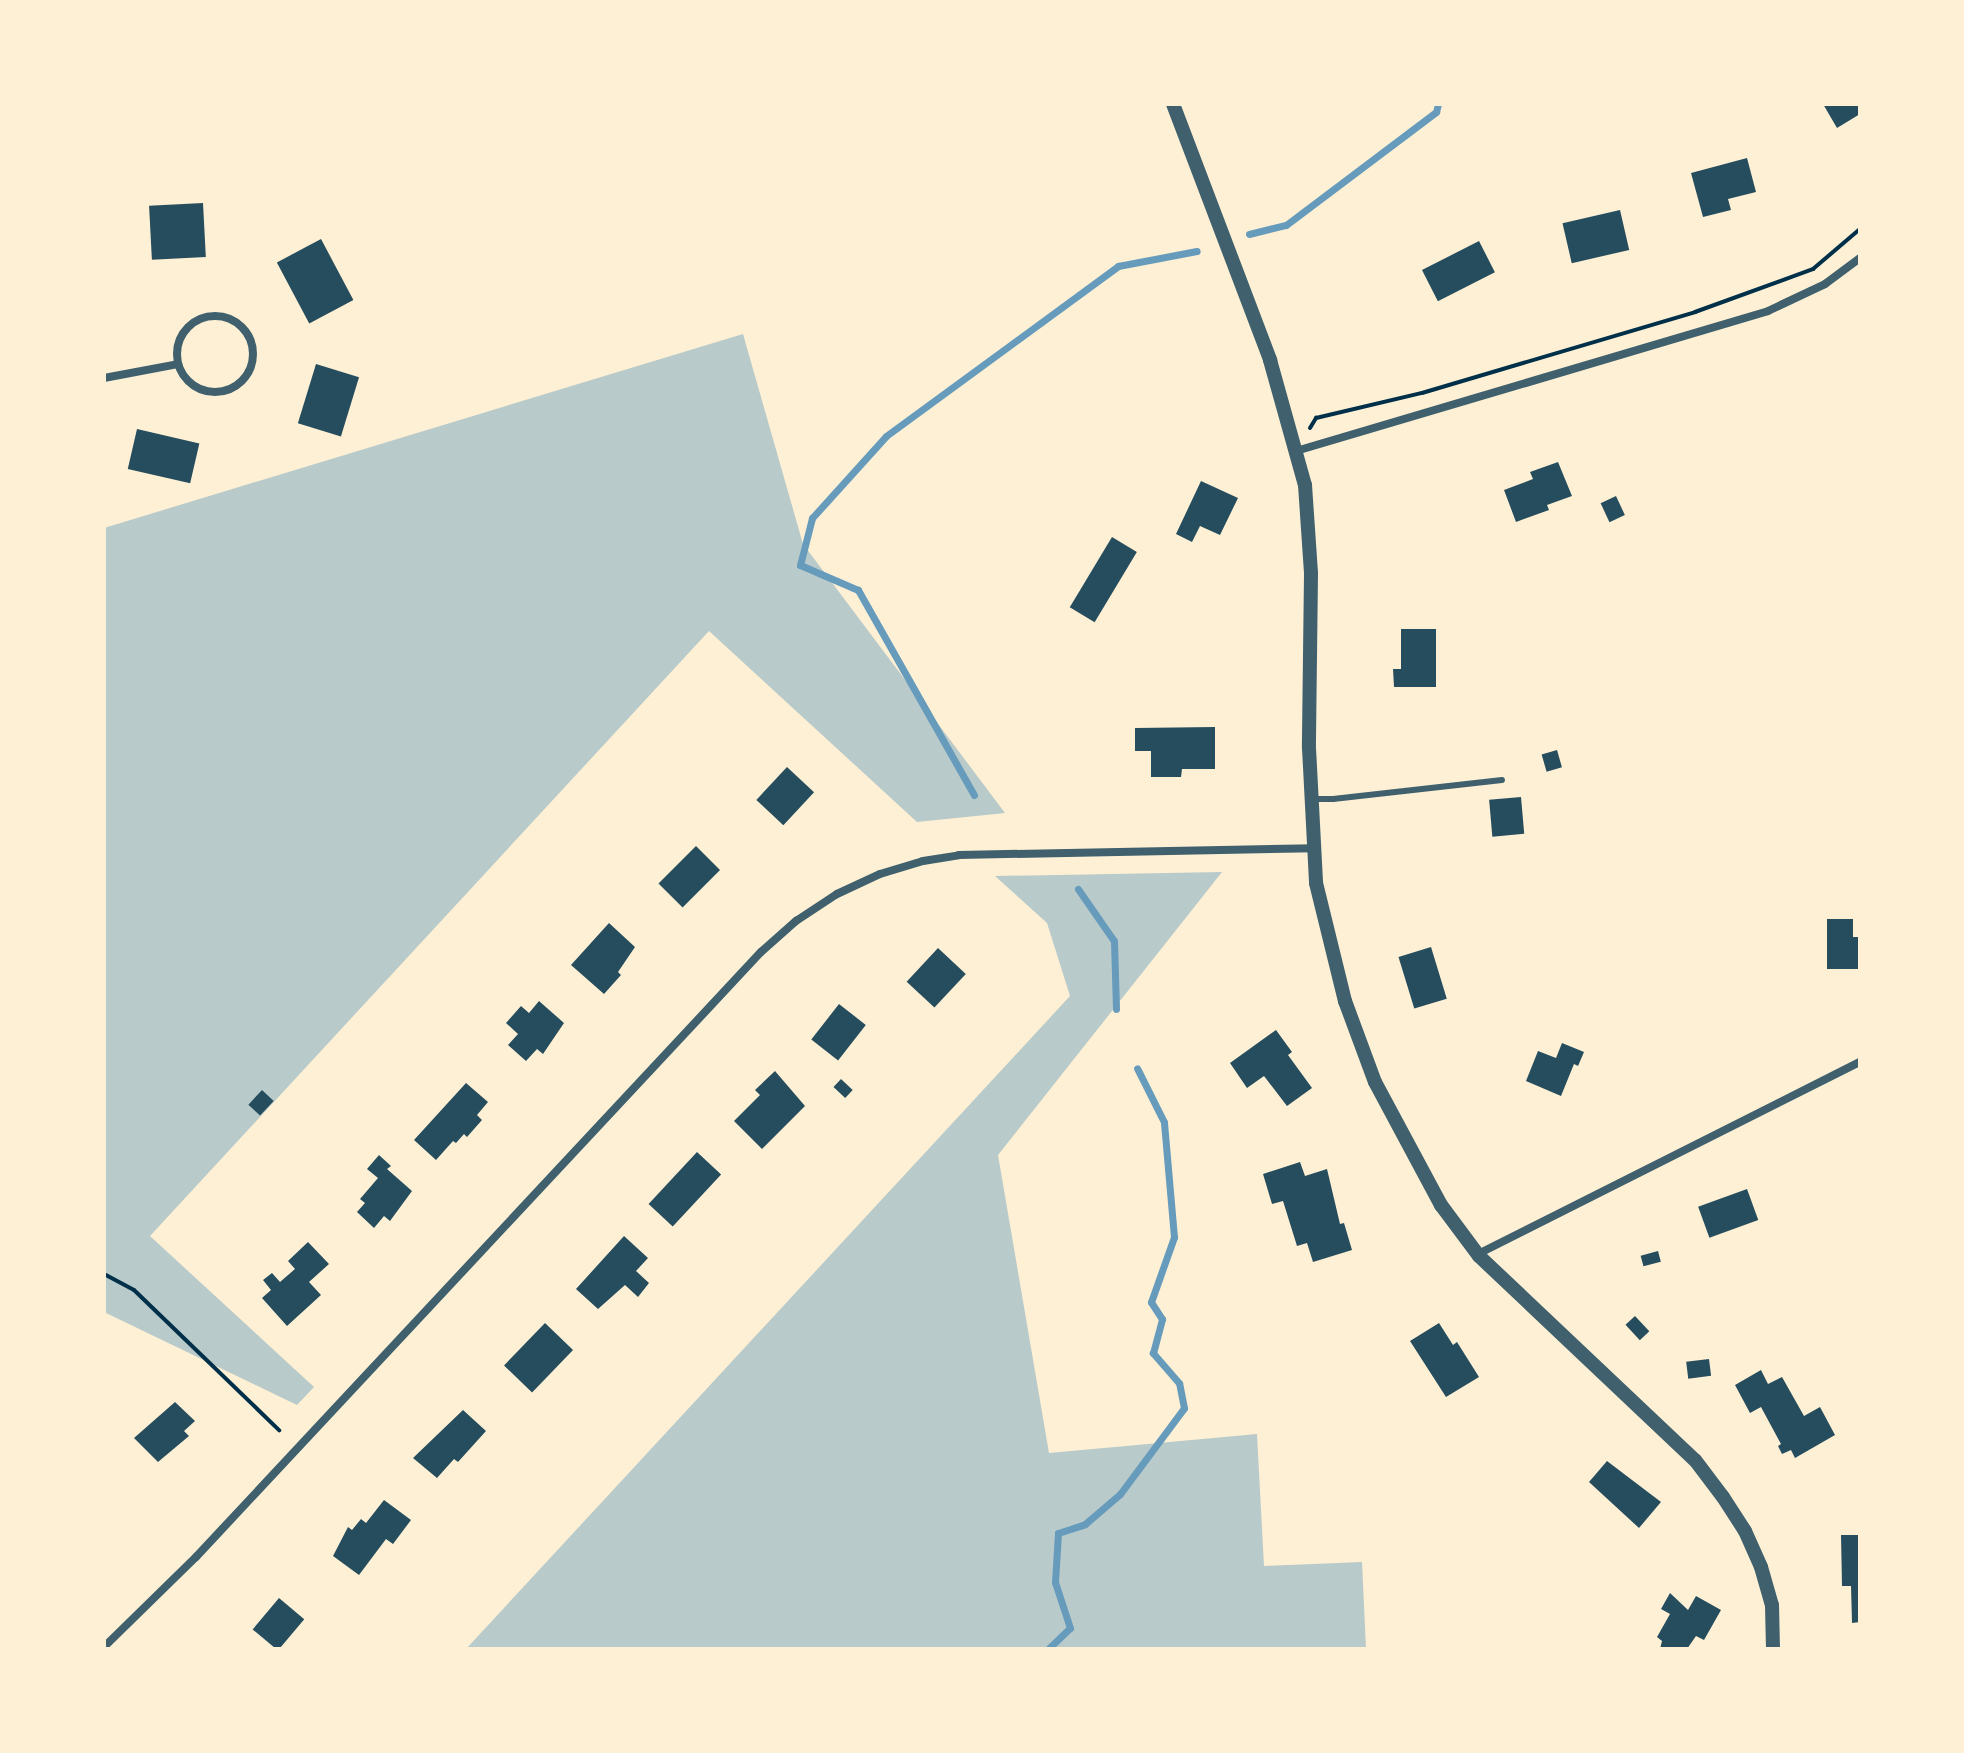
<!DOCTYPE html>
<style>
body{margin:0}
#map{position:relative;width:1964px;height:1753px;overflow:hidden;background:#fdf0d5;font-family:Jost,sans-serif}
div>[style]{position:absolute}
.green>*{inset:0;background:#b9caca}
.stream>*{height:7px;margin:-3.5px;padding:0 3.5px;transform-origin:3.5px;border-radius:3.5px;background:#669bbc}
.building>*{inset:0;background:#264d5e;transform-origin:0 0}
.path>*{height:4px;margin:-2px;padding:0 2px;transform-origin:2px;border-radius:2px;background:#003049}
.service>*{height:6px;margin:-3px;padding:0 3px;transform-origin:3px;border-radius:3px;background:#3f606c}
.minor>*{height:8px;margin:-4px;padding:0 4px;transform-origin:4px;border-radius:4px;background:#3f606c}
.minor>.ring{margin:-4px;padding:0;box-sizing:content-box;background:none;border:8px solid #3f606c;border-radius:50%}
.tertiary>*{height:14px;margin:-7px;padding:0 7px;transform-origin:7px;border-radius:7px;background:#3f606c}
span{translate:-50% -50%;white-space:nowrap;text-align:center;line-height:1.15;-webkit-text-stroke:7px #fdf0d5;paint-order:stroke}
.frame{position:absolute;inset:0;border:106px solid #fdf0d5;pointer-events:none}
</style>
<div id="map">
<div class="green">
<i style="clip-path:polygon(743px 334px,803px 544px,1005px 813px,917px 822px,709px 631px,150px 1236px,314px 1387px,297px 1405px,104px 1312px,104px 528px)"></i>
<i style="clip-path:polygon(1222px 872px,998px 1155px,1049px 1453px,1257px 1434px,1264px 1566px,1362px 1562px,1366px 1649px,466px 1649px,1070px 996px,1047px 923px,995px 876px)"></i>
</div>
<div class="stream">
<i style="left:1249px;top:234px;width:38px;rotate:-14deg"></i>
<i style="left:1286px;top:225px;width:188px;rotate:-37deg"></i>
<i style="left:1436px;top:112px;width:8px;rotate:-76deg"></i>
<i style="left:974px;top:795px;width:236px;rotate:-119.5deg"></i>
<i style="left:858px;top:590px;width:63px;rotate:-156.7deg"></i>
<i style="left:800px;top:565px;width:49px;rotate:-75.7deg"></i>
<i style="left:812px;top:518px;width:110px;rotate:-47.9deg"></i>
<i style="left:886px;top:436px;width:288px;rotate:-36.2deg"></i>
<i style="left:1118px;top:266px;width:80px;rotate:-10.8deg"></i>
<i style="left:1078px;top:889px;width:63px;rotate:55.3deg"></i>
<i style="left:1114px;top:941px;width:68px;rotate:88.3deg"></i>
<i style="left:1048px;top:1649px;width:30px;rotate:-44deg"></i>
<i style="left:1070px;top:1628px;width:48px;rotate:-108.1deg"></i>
<i style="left:1055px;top:1582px;width:49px;rotate:-86.5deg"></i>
<i style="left:1058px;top:1533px;width:28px;rotate:-18deg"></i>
<i style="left:1085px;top:1524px;width:46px;rotate:-40.6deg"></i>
<i style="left:1120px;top:1494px;width:107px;rotate:-53.3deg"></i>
<i style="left:1184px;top:1408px;width:25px;rotate:-101deg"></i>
<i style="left:1179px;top:1383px;width:40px;rotate:-131deg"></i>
<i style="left:1153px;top:1353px;width:35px;rotate:-75deg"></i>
<i style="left:1162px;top:1319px;width:20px;rotate:-123deg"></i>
<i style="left:1151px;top:1302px;width:69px;rotate:-70.5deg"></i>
<i style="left:1174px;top:1237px;width:115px;rotate:-95deg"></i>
<i style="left:1164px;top:1122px;width:60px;rotate:-116.6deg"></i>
</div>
<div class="building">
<i style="clip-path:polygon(1823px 104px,1860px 104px,1860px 114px,1837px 128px)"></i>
<i style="clip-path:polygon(1747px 158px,1756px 192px,1728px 199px,1731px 210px,1703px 217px,1691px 173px)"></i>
<i style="left:203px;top:203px;width:54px;height:54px;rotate:87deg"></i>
<i style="left:1620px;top:210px;width:41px;height:59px;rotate:77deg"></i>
<i style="left:321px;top:239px;width:69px;height:50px;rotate:62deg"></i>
<i style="left:1479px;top:241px;width:35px;height:64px;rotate:63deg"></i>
<i style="left:316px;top:364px;width:45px;height:62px;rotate:17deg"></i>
<i style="left:137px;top:429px;width:64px;height:41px;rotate:13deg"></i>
<i style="clip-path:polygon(1558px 462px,1572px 496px,1547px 505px,1549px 510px,1516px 522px,1504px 490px,1533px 479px,1530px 472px)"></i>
<i style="clip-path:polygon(1201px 481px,1238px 498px,1220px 535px,1200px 526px,1192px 542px,1176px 534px)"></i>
<i style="left:1616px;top:496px;width:21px;height:17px;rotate:65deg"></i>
<i style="left:1112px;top:537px;width:29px;height:82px;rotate:31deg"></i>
<i style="clip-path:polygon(1401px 629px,1436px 629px,1436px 687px,1394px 687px,1393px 669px,1401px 669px)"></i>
<i style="clip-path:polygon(1215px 727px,1215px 769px,1182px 769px,1181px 777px,1151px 777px,1151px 751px,1135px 751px,1135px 728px)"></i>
<i style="left:1557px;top:750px;width:18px;height:16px;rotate:74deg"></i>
<i style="left:787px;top:767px;width:37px;height:45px;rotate:43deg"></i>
<i style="left:1521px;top:797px;width:37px;height:32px;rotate:85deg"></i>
<i style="left:696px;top:846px;width:34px;height:53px;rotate:45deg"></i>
<i style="clip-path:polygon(1827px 919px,1853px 919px,1853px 937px,1860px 937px,1860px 969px,1827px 969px)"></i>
<i style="clip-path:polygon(609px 923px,635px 947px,618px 972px,621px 975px,604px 994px,571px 965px)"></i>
<i style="left:1431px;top:947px;width:54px;height:34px;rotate:73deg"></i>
<i style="left:938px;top:948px;width:38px;height:46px;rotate:43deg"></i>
<i style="clip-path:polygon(539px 1001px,564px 1023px,543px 1054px,537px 1049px,526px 1061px,508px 1045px,518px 1034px,506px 1023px,521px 1006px,529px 1013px)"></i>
<i style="left:839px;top:1004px;width:34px;height:45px;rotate:38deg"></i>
<i style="clip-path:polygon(1276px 1030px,1292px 1052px,1288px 1055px,1312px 1088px,1287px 1106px,1264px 1076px,1247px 1088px,1230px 1063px)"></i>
<i style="clip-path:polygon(1562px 1043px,1584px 1052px,1578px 1066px,1574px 1064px,1561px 1096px,1526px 1081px,1538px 1051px,1556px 1058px)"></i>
<i style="clip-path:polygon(775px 1071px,805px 1106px,762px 1149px,734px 1121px,760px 1095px,755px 1090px)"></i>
<i style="left:841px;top:1079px;width:16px;height:11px;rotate:43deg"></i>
<i style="clip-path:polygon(466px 1083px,488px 1102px,477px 1115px,482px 1120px,467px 1137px,464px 1134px,456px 1143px,453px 1141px,436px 1160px,414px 1140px)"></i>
<i style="left:262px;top:1090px;width:16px;height:20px;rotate:43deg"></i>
<i style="left:697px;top:1152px;width:33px;height:71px;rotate:43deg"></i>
<i style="clip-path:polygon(379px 1155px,391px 1166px,387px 1169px,412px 1191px,390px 1221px,384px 1216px,374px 1228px,357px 1212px,365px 1203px,360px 1199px,378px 1178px,367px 1169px)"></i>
<i style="clip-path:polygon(1300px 1162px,1305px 1176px,1327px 1169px,1340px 1224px,1344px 1223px,1352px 1250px,1313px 1262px,1307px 1243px,1297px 1246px,1283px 1201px,1272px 1204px,1263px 1174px)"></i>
<i style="left:1747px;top:1189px;width:33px;height:52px;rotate:70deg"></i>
<i style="clip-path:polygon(624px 1236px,648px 1258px,636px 1271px,649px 1283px,638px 1297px,625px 1285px,598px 1309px,576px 1289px)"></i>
<i style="clip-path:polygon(308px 1242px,329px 1264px,309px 1282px,321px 1295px,287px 1326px,262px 1298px,271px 1290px,263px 1280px,272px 1273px,280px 1282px,295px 1269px,288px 1261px)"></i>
<i style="left:1658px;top:1251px;width:11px;height:18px;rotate:75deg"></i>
<i style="left:1635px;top:1316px;width:21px;height:13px;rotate:47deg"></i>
<i style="left:545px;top:1323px;width:39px;height:59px;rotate:44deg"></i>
<i style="clip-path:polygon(1439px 1323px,1453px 1345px,1457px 1342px,1479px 1377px,1446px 1397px,1410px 1341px)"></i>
<i style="left:1709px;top:1359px;width:17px;height:23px;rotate:83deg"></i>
<i style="clip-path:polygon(1761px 1370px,1768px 1384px,1782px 1377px,1804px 1416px,1820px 1407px,1835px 1435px,1795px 1458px,1791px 1450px,1782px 1454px,1778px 1446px,1781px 1444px,1761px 1407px,1750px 1413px,1735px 1385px)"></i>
<i style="clip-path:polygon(175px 1402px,195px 1421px,184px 1431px,189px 1436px,158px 1462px,134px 1438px)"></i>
<i style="clip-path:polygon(463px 1410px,486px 1431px,458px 1462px,454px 1459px,437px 1478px,413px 1458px)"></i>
<i style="clip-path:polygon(1607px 1461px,1661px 1502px,1639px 1528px,1589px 1482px)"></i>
<i style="clip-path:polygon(384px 1500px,411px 1520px,393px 1544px,386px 1539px,359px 1575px,333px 1556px,348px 1527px,352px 1530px,361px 1519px,366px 1523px)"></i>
<i style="clip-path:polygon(1841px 1535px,1860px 1535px,1860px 1622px,1852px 1623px,1851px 1586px,1842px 1586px)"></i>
<i style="clip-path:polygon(1670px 1593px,1688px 1610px,1696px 1596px,1721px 1610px,1704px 1640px,1696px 1636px,1687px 1649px,1660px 1649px,1662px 1641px,1657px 1637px,1670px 1614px,1661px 1609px)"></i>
<i style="left:279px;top:1598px;width:33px;height:41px;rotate:40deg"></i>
</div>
<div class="path">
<i style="left:1310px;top:428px;width:12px;rotate:-59deg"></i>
<i style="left:1316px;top:418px;width:109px;rotate:-13.3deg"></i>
<i style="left:1422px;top:393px;width:285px;rotate:-16.5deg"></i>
<i style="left:1695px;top:312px;width:126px;rotate:-20deg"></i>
<i style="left:1813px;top:269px;width:62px;rotate:-40.4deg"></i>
<i style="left:104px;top:1274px;width:34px;rotate:28deg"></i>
<i style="left:134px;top:1290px;width:202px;rotate:44deg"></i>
</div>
<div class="service">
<i style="left:1311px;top:799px;width:22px"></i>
<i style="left:1333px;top:799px;width:170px;rotate:-6.4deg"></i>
</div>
<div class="minor">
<i class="ring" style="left:177px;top:316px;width:68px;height:68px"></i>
<i style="left:104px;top:378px;width:75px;rotate:-10.7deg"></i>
<i style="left:1296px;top:451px;width:492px;rotate:-16.5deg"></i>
<i style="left:1768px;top:311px;width:63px;rotate:-25.3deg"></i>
<i style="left:1825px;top:284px;width:44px;rotate:-36.6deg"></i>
<i style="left:1478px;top:1254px;width:428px;rotate:-26.7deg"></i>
<i style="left:104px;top:1647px;width:129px;rotate:-44.4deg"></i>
<i style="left:196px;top:1557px;width:828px;rotate:-46.96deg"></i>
<i style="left:761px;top:952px;width:47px;rotate:-41.5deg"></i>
<i style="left:796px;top:921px;width:49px;rotate:-33.4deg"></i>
<i style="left:837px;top:894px;width:47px;rotate:-24.9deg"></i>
<i style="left:880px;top:874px;width:45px;rotate:-16.8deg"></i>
<i style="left:923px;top:861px;width:36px;rotate:-9deg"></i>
<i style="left:959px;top:855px;width:355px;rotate:-1.1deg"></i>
</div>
<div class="tertiary">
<i style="left:1173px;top:104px;width:274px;rotate:69.2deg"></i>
<i style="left:1270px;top:360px;width:130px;rotate:74.4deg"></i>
<i style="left:1305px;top:485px;width:89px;rotate:86.1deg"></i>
<i style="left:1311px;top:574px;width:174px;rotate:90.7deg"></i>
<i style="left:1309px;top:748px;width:135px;rotate:87deg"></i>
<i style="left:1316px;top:883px;width:122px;rotate:76.2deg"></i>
<i style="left:1345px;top:1001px;width:86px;rotate:69.7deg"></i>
<i style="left:1375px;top:1082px;width:140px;rotate:61.8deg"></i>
<i style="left:1441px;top:1205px;width:64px;rotate:53.3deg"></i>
<i style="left:1479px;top:1256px;width:297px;rotate:43.4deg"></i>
<i style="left:1695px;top:1460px;width:46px;rotate:52.9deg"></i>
<i style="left:1723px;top:1497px;width:40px;rotate:57.1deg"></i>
<i style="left:1745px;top:1531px;width:39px;rotate:66deg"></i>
<i style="left:1761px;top:1567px;width:40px;rotate:74deg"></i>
<i style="left:1772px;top:1605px;width:44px;rotate:88.7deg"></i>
</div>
<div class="frame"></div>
</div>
